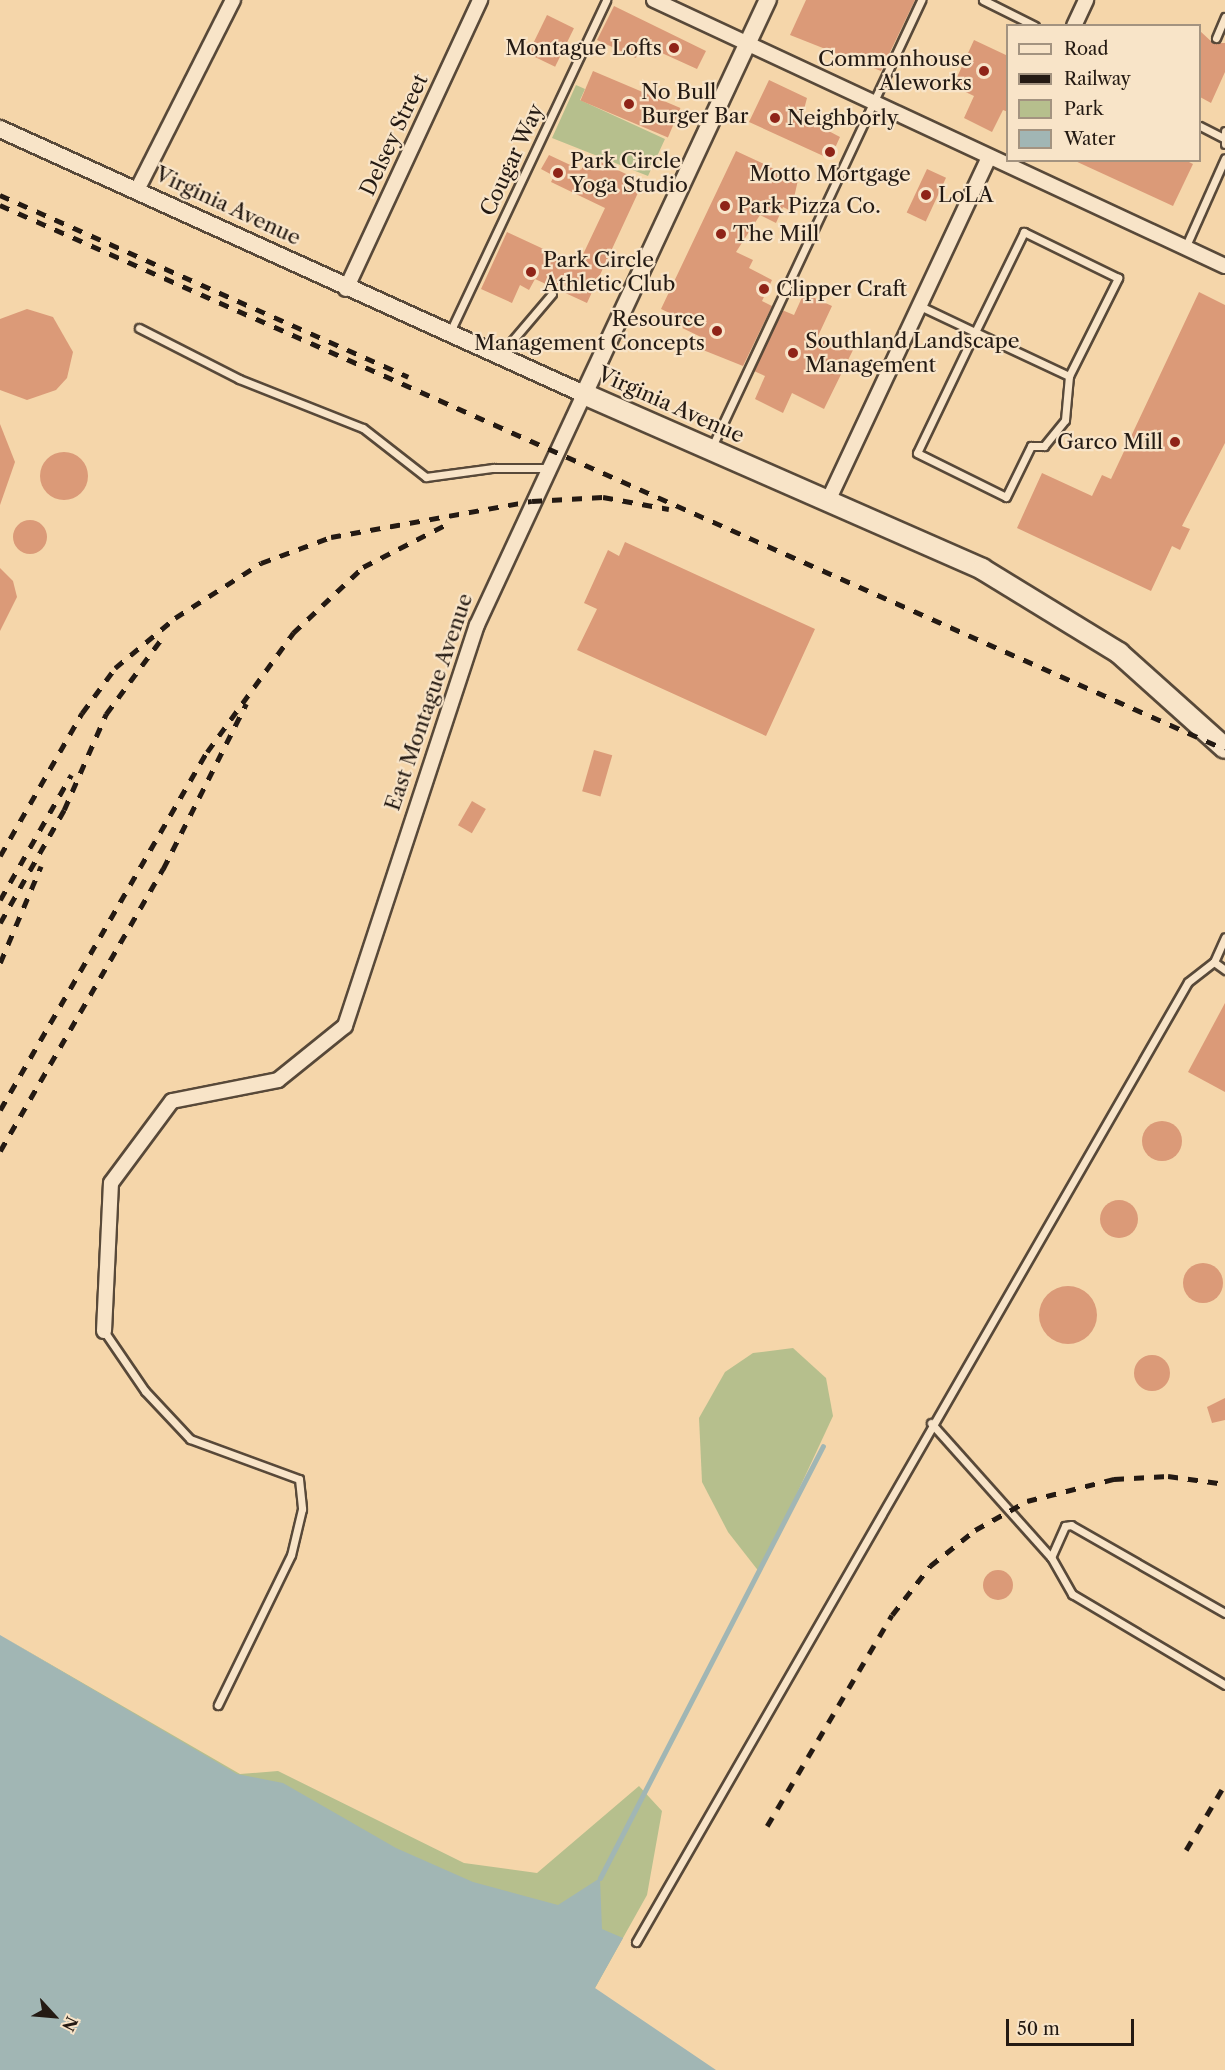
<!DOCTYPE html>
<style>
body{margin:0}
#map{position:relative;width:1225px;height:2070px;overflow:hidden;background:#f5d6aa;font-family:"Libre Caslon Text",serif}
div>[style]{position:absolute}
.green>*{inset:0;background:#b6bf8d}
.water>*{inset:0;background:#a1b6b4}
.stream>*{height:5px;margin:-2.5px;padding:0 2.5px;transform-origin:2.5px;border-radius:2.5px;background:#a1b6b4}
.building>*{inset:0;background:#db9a78;transform-origin:0 0}
.round{border-radius:50%}
.roads{filter:drop-shadow(2px 0 #584939) drop-shadow(-2px 0 #584939) drop-shadow(0 2px #584939) drop-shadow(0 -2px #584939)}
.service>*{height:7px;margin:-3.5px;padding:0 3.5px;transform-origin:3.5px;border-radius:3.5px;background:#f8e4c8}
.minor>*{height:14px;margin:-7px;padding:0 7px;transform-origin:7px;border-radius:7px;background:#f8e4c8}
.tertiary>*{height:16px;margin:-8px;padding:0 8px;transform-origin:8px;border-radius:8px;background:#f8e4c8}
.secondary>*{height:20px;margin:-10px;padding:0 10px;transform-origin:10px;border-radius:10px;background:#f8e4c8}
.rail>*{height:4.5px;margin-top:-2.25px;transform-origin:0;background:repeating-linear-gradient(90deg,#241a13 0 10px,transparent 0 20px)}
.dots>*{width:16px;height:16px;translate:-50% -50%;box-sizing:border-box;border:3px solid #f8e4c8;border-radius:50%}
span{translate:-50% -50%;white-space:nowrap;text-align:center;line-height:1.15;-webkit-text-stroke:4.5px #f8e4c8;paint-order:stroke}
.poi-label{font-size:21px;color:#241a13}
.right{translate:-100% -50%;text-align:right}
.left{translate:0 -50%;text-align:left}
.street-label{font-size:21px;color:#241a13}
.legend{position:absolute;left:1006px;top:24px;width:195px;height:138px;box-sizing:border-box;background:#f8e4c8;border:2px solid #a39380;margin:0;padding:8px 10px;list-style:none;font-size:18px;color:#241a13}
.legend li{display:flex;align-items:center;gap:12px;height:30px}
.legend b{width:30px;border:2px solid #a39380}
.north{position:absolute;left:24px;top:1986px;width:60px;height:60px;-webkit-text-stroke:4px #f8e4c8;paint-order:stroke;rotate:116deg;font-size:16px;font-weight:700;line-height:24px;text-align:center;color:#241a13}
.north::after{content:'';display:block;margin:auto;width:21px;height:27px;background:#241a13;clip-path:polygon(50% 0,100% 100%,50% 72%,0 100%)}
.scale{position:absolute;left:1006px;top:2019px;width:128px;height:27px;box-sizing:border-box;border:3px solid #241a13;border-top:0;padding-left:8px;font-size:18px;line-height:21px;white-space:nowrap;color:#241a13;-webkit-text-stroke:4px #f8e4c8;paint-order:stroke}
</style>
<div id="map">
<div class="green">
<i style="clip-path:polygon(576px 85px,585px 89px,580px 100px,665px 139px,648px 176px,552px 138px)"></i>
<i style="clip-path:polygon(793px 1348px,826px 1378px,833px 1416px,760px 1573px,728px 1532px,702px 1482px,699px 1418px,725px 1372px,753px 1353px)"></i>
<i style="clip-path:polygon(0 1635px,240px 1774px,278px 1771px,464px 1863px,537px 1873px,639px 1786px,662px 1811px,647px 1895px,595px 1988px)"></i>
</div>
<div class="water">
<i style="clip-path:polygon(0 1635px,237px 1774px,283px 1783px,396px 1848px,473px 1882px,558px 1905px,600px 1878px,602px 1929px,623px 1938px,595px 1988px,716px 2070px,0 2070px)"></i>
</div>
<div class="stream">
<i style="left:600px;top:1878px;width:486px;rotate:-62.7deg"></i>
</div>
<div class="building">
<i style="clip-path:polygon(806px 0,915px 0,881px 71px,790px 35px)"></i>
<i style="clip-path:polygon(614px 6px,706px 51px,697px 69px,642px 44px,636px 58px,597px 40px)"></i>
<i style="left:547px;top:15px;width:30px;height:43px;rotate:26deg"></i>
<i style="clip-path:polygon(1200px 31px,1213px 43px,1225px 43px,1225px 72px,1211px 103px,1200px 97px)"></i>
<i style="clip-path:polygon(974px 40px,1008px 56px,1008px 112px,1003px 110px,992px 132px,964px 118px,974px 96px,953px 86px)"></i>
<i style="left:593px;top:71px;width:95px;height:32px;rotate:23deg"></i>
<i style="clip-path:polygon(769px 80px,807px 98px,802px 117px,840px 137px,830px 159px,749px 122px)"></i>
<i style="clip-path:polygon(736px 151px,798px 180px,791px 211px,783px 207px,776px 223px,760px 215px,736px 252px,753px 260px,749px 268px,772px 280px,762px 301px,772px 306px,743px 366px,698px 348px,703px 338px,674px 324px,676px 316px,661px 309px)"></i>
<i style="clip-path:polygon(549px 155px,581px 170px,588px 156px,643px 182px,587px 303px,535px 279px,529px 290px,520px 285px,512px 303px,481px 289px,507px 232px,578px 265px,605px 208px,551px 182px,554px 176px,541px 169px)"></i>
<i style="clip-path:polygon(1073px 160px,1185px 160px,1193px 164px,1173px 206px)"></i>
<i style="left:927px;top:169px;width:21px;height:48px;rotate:25deg"></i>
<i style="clip-path:polygon(1199px 292px,1225px 305px,1225px 443px,1182px 526px,1190px 529px,1180px 550px,1172px 546px,1151px 591px,1017px 528px,1042px 473px,1092px 496px,1102px 475px,1111px 479px)"></i>
<i style="clip-path:polygon(804px 293px,832px 306px,818px 336px,853px 350px,824px 409px,792px 393px,783px 413px,755px 399px,765px 376px,754px 371px,782px 310px,794px 315px)"></i>
<i style="clip-path:polygon(27px 309px,53px 317px,73px 352px,67px 378px,56px 390px,27px 400px,0 390px,0 319px)"></i>
<i style="clip-path:polygon(0 424px,15px 462px,0 505px)"></i>
<i class="round" style="left:40px;top:452px;width:48px;height:48px"></i>
<i class="round" style="left:13px;top:520px;width:34px;height:34px"></i>
<i style="clip-path:polygon(625px 542px,815px 629px,766px 736px,577px 650px,597px 609px,584px 603px,608px 550px,619px 556px)"></i>
<i style="clip-path:polygon(0 568px,13px 581px,17px 597px,0 631px)"></i>
<i style="left:594px;top:750px;width:19px;height:43px;rotate:16deg"></i>
<i style="left:472px;top:801px;width:16px;height:28px;rotate:30deg"></i>
<i style="clip-path:polygon(1225px 1003px,1225px 1092px,1188px 1072px)"></i>
<i class="round" style="left:1142px;top:1121px;width:40px;height:40px"></i>
<i class="round" style="left:1100px;top:1200px;width:38px;height:38px"></i>
<i class="round" style="left:1183px;top:1263px;width:40px;height:40px"></i>
<i class="round" style="left:1039px;top:1286px;width:58px;height:58px"></i>
<i class="round" style="left:1134px;top:1355px;width:36px;height:36px"></i>
<i style="clip-path:polygon(1225px 1398px,1225px 1420px,1212px 1423px,1207px 1407px)"></i>
<i class="round" style="left:983px;top:1570px;width:30px;height:30px"></i>
</div>
<div class="roads">
<div class="service">
<i style="left:983px;top:0;width:58px;rotate:26.6deg"></i>
<i style="left:1216px;top:38px;width:23px;rotate:-67deg"></i>
<i style="left:1200px;top:126px;width:25px;rotate:27deg"></i>
<i style="left:1225px;top:131px;width:13px;rotate:90deg"></i>
<i style="left:1185px;top:248px;width:98px;rotate:-66deg"></i>
<i style="left:920px;top:306px;width:61px;rotate:25.3deg"></i>
<i style="left:975px;top:332px;width:104px;rotate:25.1deg"></i>
<i style="left:1069px;top:376px;width:110px;rotate:-63.4deg"></i>
<i style="left:1118px;top:278px;width:105px;rotate:-153.9deg"></i>
<i style="left:1024px;top:232px;width:111px;rotate:116.1deg"></i>
<i style="left:975px;top:332px;width:134px;rotate:115.6deg"></i>
<i style="left:917px;top:453px;width:99px;rotate:26.3deg"></i>
<i style="left:1006px;top:497px;width:57px;rotate:-63.9deg"></i>
<i style="left:1031px;top:446px;width:13px"></i>
<i style="left:1044px;top:446px;width:33px;rotate:-51deg"></i>
<i style="left:1065px;top:420px;width:44px;rotate:-84.8deg"></i>
<i style="left:139px;top:328px;width:112px;rotate:27deg"></i>
<i style="left:239px;top:379px;width:133px;rotate:21.6deg"></i>
<i style="left:363px;top:428px;width:80px;rotate:37.9deg"></i>
<i style="left:426px;top:477px;width:68px;rotate:-7.7deg"></i>
<i style="left:493px;top:468px;width:55px"></i>
<i style="left:450px;top:332px;width:367px;rotate:-64.8deg"></i>
<i style="left:500px;top:355px;width:80px;rotate:-49.6deg"></i>
<i style="left:711px;top:449px;width:496px;rotate:-64.9deg"></i>
<i style="left:1214px;top:962px;width:14px;rotate:36deg"></i>
<i style="left:104px;top:1331px;width:73px;rotate:55.7deg"></i>
<i style="left:145px;top:1391px;width:66px;rotate:46.8deg"></i>
<i style="left:190px;top:1439px;width:116px;rotate:20.2deg"></i>
<i style="left:299px;top:1479px;width:30px;rotate:84deg"></i>
<i style="left:302px;top:1509px;width:47px;rotate:103.4deg"></i>
<i style="left:291px;top:1555px;width:167px;rotate:116deg"></i>
<i style="left:931px;top:1423px;width:180px;rotate:48.2deg"></i>
<i style="left:1225px;top:1613px;width:177px;rotate:-150.3deg"></i>
<i style="left:1071px;top:1525px;width:6px;rotate:171deg"></i>
<i style="left:1065px;top:1526px;width:34px;rotate:114deg"></i>
<i style="left:1051px;top:1557px;width:43px;rotate:60.4deg"></i>
<i style="left:1072px;top:1594px;width:178px;rotate:30.7deg"></i>
<i style="left:636px;top:1942px;width:1107px;rotate:-60.1deg"></i>
<i style="left:1188px;top:982px;width:33px;rotate:-38deg"></i>
<i style="left:1214px;top:962px;width:27px;rotate:-66deg"></i>
</div>
<div class="minor">
<i style="left:654px;top:0;width:630px;rotate:24.98deg"></i>
<i style="left:1074px;top:26px;width:29px;rotate:-65deg"></i>
<i style="left:137px;top:190px;width:213px;rotate:-63.2deg"></i>
<i style="left:346px;top:289px;width:319px;rotate:-65.1deg"></i>
<i style="left:828px;top:501px;width:379px;rotate:-64.9deg"></i>
<i style="left:104px;top:1331px;width:148px;rotate:-87.3deg"></i>
<i style="left:111px;top:1183px;width:102px;rotate:-53.4deg"></i>
<i style="left:172px;top:1101px;width:108px;rotate:-11.2deg"></i>
<i style="left:278px;top:1080px;width:86px;rotate:-38.9deg"></i>
<i style="left:345px;top:1026px;width:422px;rotate:-71.8deg"></i>
<i style="left:477px;top:625px;width:255px;rotate:-65.1deg"></i>
</div>
<div class="tertiary">
<i style="left:0;top:129px;width:641px;rotate:24.41deg"></i>
<i style="left:584px;top:394px;width:435px;rotate:-65deg"></i>
</div>
<div class="secondary">
<i style="left:584px;top:394px;width:435px;rotate:23.7deg"></i>
<i style="left:982px;top:569px;width:161px;rotate:31.5deg"></i>
<i style="left:1119px;top:653px;width:142px;rotate:41.9deg"></i>
</div>
</div>
<div class="rail">
<i style="left:0;top:195px;width:447px;rotate:24deg"></i>
<i style="left:0;top:205px;width:1340px;rotate:23.95deg"></i>
<i style="left:0;top:856px;width:165px;rotate:-60.2deg"></i>
<i style="left:82px;top:713px;width:56px;rotate:-53.7deg"></i>
<i style="left:115px;top:668px;width:78px;rotate:-39.8deg"></i>
<i style="left:175px;top:618px;width:102px;rotate:-32.6deg"></i>
<i style="left:261px;top:563px;width:75px;rotate:-20.4deg"></i>
<i style="left:331px;top:537px;width:204px;rotate:-10.2deg"></i>
<i style="left:532px;top:501px;width:71px;rotate:-3.2deg"></i>
<i style="left:603px;top:497px;width:67px;rotate:10.3deg"></i>
<i style="left:0;top:900px;width:144px;rotate:-60.4deg"></i>
<i style="left:0;top:923px;width:130px;rotate:-60.5deg"></i>
<i style="left:64px;top:810px;width:105px;rotate:-66.4deg"></i>
<i style="left:106px;top:714px;width:94px;rotate:-53.6deg"></i>
<i style="left:0;top:963px;width:105px;rotate:-67.1deg"></i>
<i style="left:0;top:1110px;width:414px;rotate:-60deg"></i>
<i style="left:207px;top:752px;width:147px;rotate:-54.1deg"></i>
<i style="left:293px;top:633px;width:96px;rotate:-43.3deg"></i>
<i style="left:363px;top:567px;width:99px;rotate:-27.1deg"></i>
<i style="left:0;top:1151px;width:326px;rotate:-60deg"></i>
<i style="left:163px;top:869px;width:185px;rotate:-63.3deg"></i>
<i style="left:767px;top:1826px;width:245px;rotate:-59.4deg"></i>
<i style="left:892px;top:1615px;width:62px;rotate:-52.2deg"></i>
<i style="left:930px;top:1566px;width:58px;rotate:-38.7deg"></i>
<i style="left:975px;top:1530px;width:60px;rotate:-29.1deg"></i>
<i style="left:1027px;top:1501px;width:90px;rotate:-14.2deg"></i>
<i style="left:1114px;top:1479px;width:54px;rotate:-3.2deg"></i>
<i style="left:1168px;top:1476px;width:58px;rotate:8deg"></i>
<i style="left:1186px;top:1850px;width:77px;rotate:-59.4deg"></i>
</div>
<div class="dots">
<i style="left:674px;top:48px;background:#8f2418"></i>
<i style="left:984px;top:71px;background:#8f2418"></i>
<i style="left:629px;top:104px;background:#8f2418"></i>
<i style="left:775px;top:118px;background:#8f2418"></i>
<i style="left:830px;top:152px;background:#8f2418"></i>
<i style="left:558px;top:173px;background:#8f2418"></i>
<i style="left:926px;top:195px;background:#8f2418"></i>
<i style="left:725px;top:206px;background:#8f2418"></i>
<i style="left:721px;top:234px;background:#8f2418"></i>
<i style="left:531px;top:272px;background:#8f2418"></i>
<i style="left:764px;top:289px;background:#8f2418"></i>
<i style="left:717px;top:331px;background:#8f2418"></i>
<i style="left:793px;top:353px;background:#8f2418"></i>
<i style="left:1175px;top:442px;background:#8f2418"></i>
</div>
<div class="poi-label">
<span class="right" style="left:662px;top:48px">Montague Lofts</span>
<span class="right" style="left:972px;top:71px">Commonhouse<br>Aleworks</span>
<span class="left" style="left:641px;top:104px">No Bull<br>Burger Bar</span>
<span class="left" style="left:787px;top:118px">Neighborly</span>
<span class="left" style="left:570px;top:173px">Park Circle<br>Yoga Studio</span>
<span style="left:830px;top:174px">Motto Mortgage</span>
<span class="left" style="left:938px;top:195px">LoLA</span>
<span class="left" style="left:737px;top:206px">Park Pizza Co.</span>
<span class="left" style="left:733px;top:234px">The Mill</span>
<span class="left" style="left:543px;top:272px">Park Circle<br>Athletic Club</span>
<span class="left" style="left:776px;top:289px">Clipper Craft</span>
<span class="right" style="left:705px;top:331px">Resource<br>Management Concepts</span>
<span class="left" style="left:805px;top:353px">Southland Landscape<br>Management</span>
<span class="right" style="left:1163px;top:442px">Garco Mill</span>
</div>
<div class="street-label">
<span style="left:394px;top:135px;rotate:-65deg">Delsey Street</span>
<span style="left:512px;top:160px;rotate:-65deg">Cougar Way</span>
<span style="left:228px;top:206px;rotate:25deg">Virginia Avenue</span>
<span style="left:671px;top:405px;rotate:24deg">Virginia Avenue</span>
<span style="left:429px;top:702px;rotate:-71deg">East Montague Avenue</span>
</div>
<ul class="legend">
<li><b style="height:8px;background:#f8e4c8"></b>Road</li>
<li><b style="height:8px;background:#241a13"></b>Railway</li>
<li><b style="height:16px;background:#b6bf8d"></b>Park</li>
<li><b style="height:16px;background:#a1b6b4"></b>Water</li>
</ul>
<div class="north">N</div>
<div class="scale">50 m</div>
</div>
